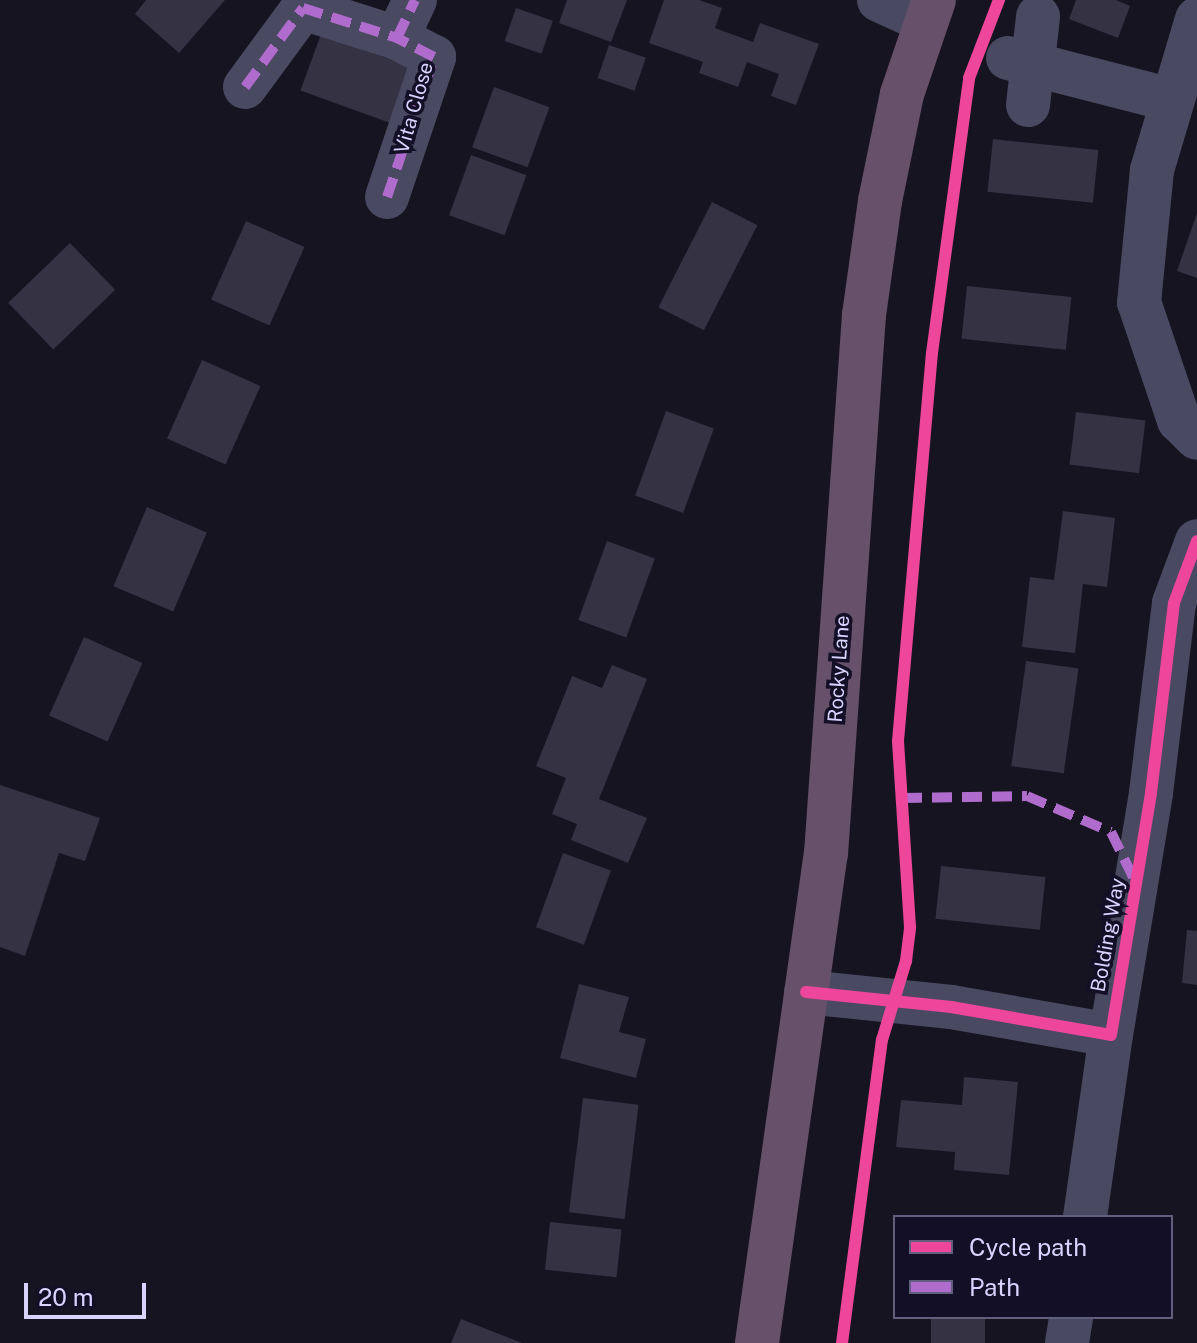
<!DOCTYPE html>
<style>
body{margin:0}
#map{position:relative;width:1197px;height:1343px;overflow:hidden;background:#161421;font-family:"Public Sans",sans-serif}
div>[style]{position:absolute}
.building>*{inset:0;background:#343243;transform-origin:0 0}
.minor>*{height:44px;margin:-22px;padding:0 22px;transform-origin:22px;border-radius:22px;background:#4a4962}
.highway>*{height:44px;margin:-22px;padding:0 22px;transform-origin:22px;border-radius:22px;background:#67516a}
.quiet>*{height:10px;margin-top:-5px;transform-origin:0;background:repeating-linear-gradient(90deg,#b06ccc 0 20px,transparent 0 30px)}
.cycleway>*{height:12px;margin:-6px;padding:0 6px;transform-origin:6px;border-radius:6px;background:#ed469a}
span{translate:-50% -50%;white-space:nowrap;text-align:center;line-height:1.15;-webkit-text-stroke:7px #130f26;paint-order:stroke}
.street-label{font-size:20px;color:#d9d4ff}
.legend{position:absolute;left:893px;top:1215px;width:280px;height:104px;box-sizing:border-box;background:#130f26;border:2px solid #625e7d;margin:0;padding:10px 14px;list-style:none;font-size:24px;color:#d9d4ff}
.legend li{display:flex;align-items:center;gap:16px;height:40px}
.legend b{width:40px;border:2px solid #625e7d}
.scale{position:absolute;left:24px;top:1283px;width:122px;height:36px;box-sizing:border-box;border:4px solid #d9d4ff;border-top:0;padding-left:10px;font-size:24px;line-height:28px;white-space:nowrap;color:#d9d4ff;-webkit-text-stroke:6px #130f26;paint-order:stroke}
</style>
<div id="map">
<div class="building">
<i style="clip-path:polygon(146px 0,225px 0,179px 53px,135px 14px)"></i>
<i style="clip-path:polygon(567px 0,627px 0,611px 42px,559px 23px)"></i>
<i style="clip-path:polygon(664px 0,699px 0,722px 8px,715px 28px,753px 42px,760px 23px,819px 44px,796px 105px,771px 96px,779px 74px,747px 62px,738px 87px,699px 73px,703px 62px,649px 43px)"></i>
<i style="clip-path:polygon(1076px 0,1116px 0,1130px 6px,1118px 38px,1069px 19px)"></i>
<i style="left:516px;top:8px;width:39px;height:35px;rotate:19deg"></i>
<i style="left:321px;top:34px;width:97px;height:60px;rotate:20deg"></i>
<i style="left:609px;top:45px;width:39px;height:35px;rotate:19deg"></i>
<i style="left:494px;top:87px;width:59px;height:64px;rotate:20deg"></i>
<i style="left:993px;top:139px;width:106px;height:53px;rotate:6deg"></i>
<i style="left:471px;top:155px;width:59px;height:64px;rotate:20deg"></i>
<i style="left:712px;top:202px;width:51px;height:118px;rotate:27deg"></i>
<i style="clip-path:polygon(1197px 213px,1197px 278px,1177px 271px)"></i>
<i style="left:246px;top:221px;width:64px;height:86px;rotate:24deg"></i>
<i style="left:70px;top:243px;width:65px;height:86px;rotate:46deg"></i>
<i style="left:967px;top:286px;width:105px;height:53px;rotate:6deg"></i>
<i style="left:202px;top:360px;width:64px;height:86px;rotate:24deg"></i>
<i style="left:666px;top:411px;width:51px;height:90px;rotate:20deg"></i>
<i style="left:1076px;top:412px;width:70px;height:53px;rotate:7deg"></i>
<i style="left:147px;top:507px;width:65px;height:86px;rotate:23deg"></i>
<i style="clip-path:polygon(1063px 511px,1115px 518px,1107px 587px,1083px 584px,1075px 653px,1022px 647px,1030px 577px,1054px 580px)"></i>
<i style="left:607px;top:541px;width:51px;height:84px;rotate:20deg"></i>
<i style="left:84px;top:637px;width:64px;height:86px;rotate:24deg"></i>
<i style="left:1026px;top:661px;width:53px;height:106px;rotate:8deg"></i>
<i style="clip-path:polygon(612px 665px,647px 679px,599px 799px,647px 818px,628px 863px,571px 840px,577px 824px,552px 814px,566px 778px,536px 766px,572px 676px,602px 688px)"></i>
<i style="clip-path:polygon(0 785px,100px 818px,85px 861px,59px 853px,25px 956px,0 947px)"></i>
<i style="left:563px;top:853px;width:51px;height:79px;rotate:20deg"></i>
<i style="left:941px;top:866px;width:105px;height:53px;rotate:6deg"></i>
<i style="clip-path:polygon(1187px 930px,1197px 931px,1197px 985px,1182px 983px)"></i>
<i style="clip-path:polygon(579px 984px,629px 997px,619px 1032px,646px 1039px,636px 1078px,560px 1058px)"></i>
<i style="clip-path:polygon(964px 1077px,1018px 1082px,1009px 1175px,954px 1170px,955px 1152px,896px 1147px,901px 1100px,962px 1105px)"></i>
<i style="left:583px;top:1098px;width:56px;height:115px;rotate:7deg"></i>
<i style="left:550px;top:1222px;width:72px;height:48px;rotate:6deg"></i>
<i style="left:931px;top:1317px;width:54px;height:26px"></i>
<i style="clip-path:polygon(461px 1319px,522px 1343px,451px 1343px)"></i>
</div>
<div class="minor">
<i style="left:879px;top:0;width:51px;rotate:24.5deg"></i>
<i style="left:1197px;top:19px;width:158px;rotate:106.6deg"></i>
<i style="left:1152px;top:170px;width:133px;rotate:95.6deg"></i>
<i style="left:1139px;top:302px;width:125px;rotate:71.3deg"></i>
<i style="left:1179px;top:420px;width:25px;rotate:45deg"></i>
<i style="left:1008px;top:58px;width:169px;rotate:14.4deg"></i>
<i style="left:245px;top:87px;width:98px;rotate:-53.7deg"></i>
<i style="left:303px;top:8px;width:99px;rotate:17.7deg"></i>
<i style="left:397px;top:38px;width:42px;rotate:-64.7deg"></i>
<i style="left:1028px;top:105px;width:89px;rotate:-83.5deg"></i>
<i style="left:387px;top:197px;width:148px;rotate:-71.4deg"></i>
<i style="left:434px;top:57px;width:42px;rotate:-152.8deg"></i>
<i style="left:806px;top:992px;width:146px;rotate:5.9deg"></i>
<i style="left:951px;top:1007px;width:162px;rotate:9.9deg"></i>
<i style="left:1111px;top:1035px;width:245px;rotate:-80.6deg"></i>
<i style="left:1151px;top:793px;width:191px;rotate:-83.1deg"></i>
<i style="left:1174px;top:603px;width:66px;rotate:-69.6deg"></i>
<i style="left:1085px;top:1217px;width:184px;rotate:-81.9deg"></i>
<i style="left:1067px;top:1343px;width:26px;rotate:-81deg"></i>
</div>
<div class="highway">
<i style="left:757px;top:1343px;width:494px;rotate:-82deg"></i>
<i style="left:826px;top:854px;width:540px;rotate:-85.97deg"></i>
<i style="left:864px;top:315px;width:115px;rotate:-82deg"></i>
<i style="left:880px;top:201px;width:109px;rotate:-78.4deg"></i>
<i style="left:902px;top:94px;width:99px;rotate:-71.2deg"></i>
</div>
<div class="quiet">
<i style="left:245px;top:87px;width:98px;rotate:-53.7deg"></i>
<i style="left:303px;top:8px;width:99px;rotate:17.7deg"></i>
<i style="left:397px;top:38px;width:42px;rotate:-64.7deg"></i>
<i style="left:387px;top:197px;width:148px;rotate:-71.4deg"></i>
<i style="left:434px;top:57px;width:42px;rotate:-152.8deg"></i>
<i style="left:902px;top:798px;width:125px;rotate:-0.9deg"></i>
<i style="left:1027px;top:796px;width:91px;rotate:23.2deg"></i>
<i style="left:1111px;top:832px;width:55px;rotate:63.9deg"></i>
</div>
<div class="cycleway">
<i style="left:806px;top:992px;width:146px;rotate:5.9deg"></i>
<i style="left:951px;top:1007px;width:162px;rotate:9.9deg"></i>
<i style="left:1111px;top:1035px;width:245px;rotate:-80.6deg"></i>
<i style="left:1151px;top:793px;width:191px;rotate:-83.1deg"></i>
<i style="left:1174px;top:603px;width:66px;rotate:-69.6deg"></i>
<i style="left:842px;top:1343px;width:306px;rotate:-82.5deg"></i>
<i style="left:882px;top:1040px;width:83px;rotate:-73.1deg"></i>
<i style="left:906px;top:961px;width:34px;rotate:-83deg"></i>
<i style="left:910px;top:927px;width:186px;rotate:-93.7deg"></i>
<i style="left:898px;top:741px;width:389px;rotate:-85deg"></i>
<i style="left:932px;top:353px;width:277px;rotate:-82.3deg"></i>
<i style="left:969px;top:78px;width:84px;rotate:-69deg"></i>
</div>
<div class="street-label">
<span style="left:414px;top:108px;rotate:-74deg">Vita Close</span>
<span style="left:839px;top:669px;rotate:-86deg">Rocky Lane</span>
<span style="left:1108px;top:935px;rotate:-80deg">Bolding Way</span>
</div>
<ul class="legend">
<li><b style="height:10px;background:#ed469a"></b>Cycle path</li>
<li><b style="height:10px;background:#b06ccc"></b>Path</li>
</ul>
<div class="scale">20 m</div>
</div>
